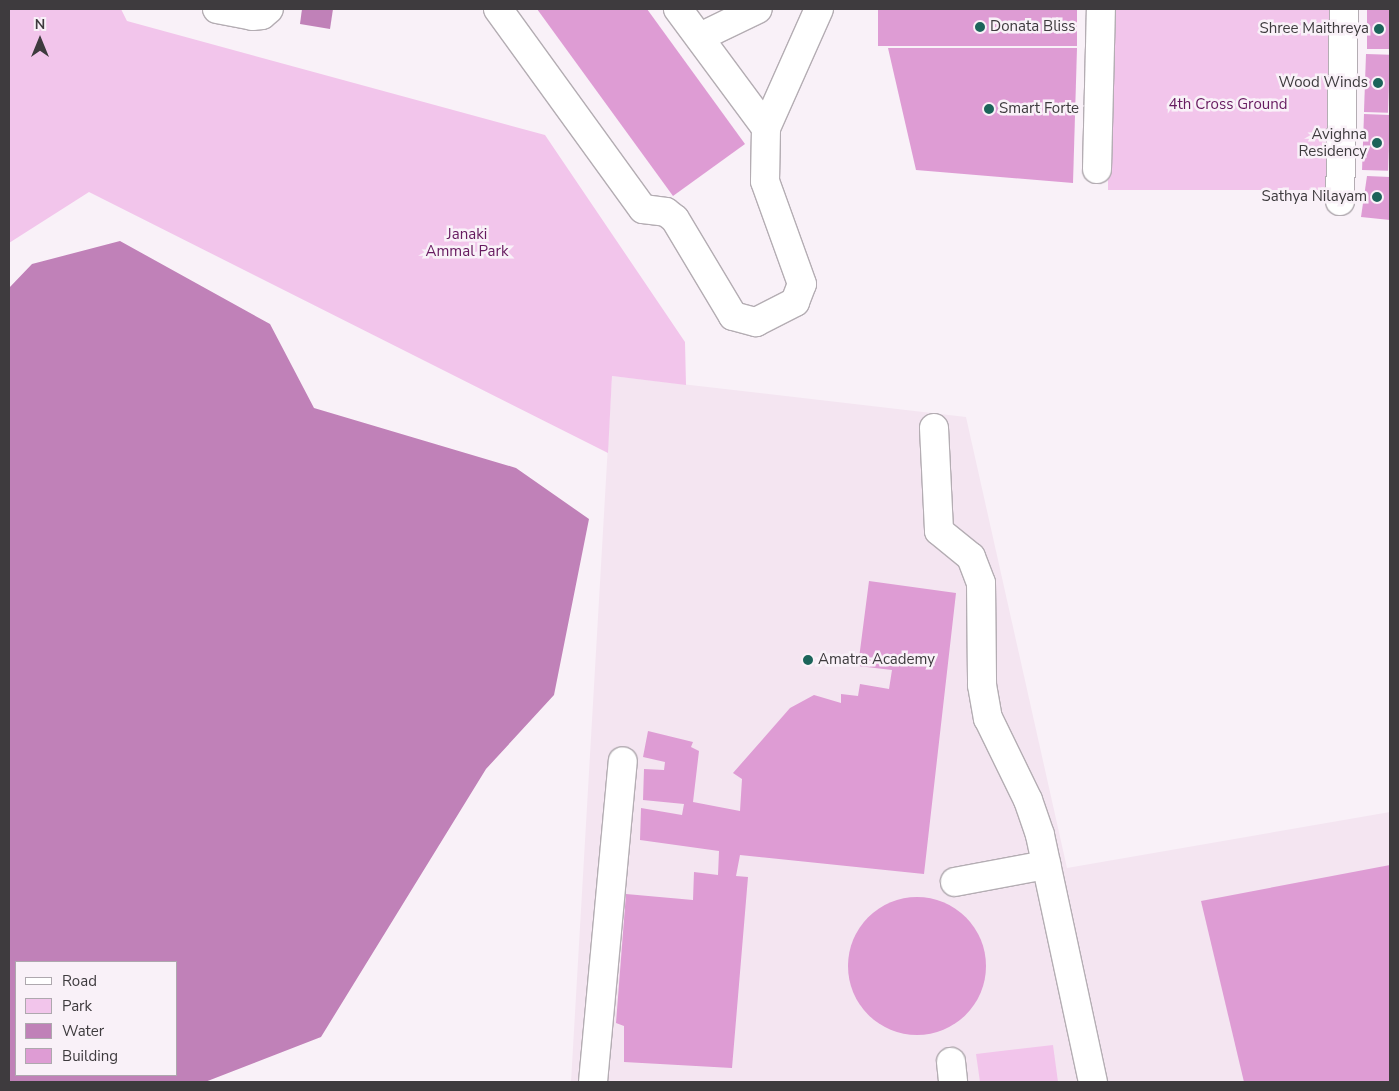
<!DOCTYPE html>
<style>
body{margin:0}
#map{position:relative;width:1399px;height:1091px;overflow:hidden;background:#f9f1f8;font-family:"Nunito Sans",sans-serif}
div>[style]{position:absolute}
.built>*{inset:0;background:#f4e5f1}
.green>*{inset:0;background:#f2c5eb;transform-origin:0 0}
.water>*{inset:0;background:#c081b8}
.building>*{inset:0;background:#de9cd4;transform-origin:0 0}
.round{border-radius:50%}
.roads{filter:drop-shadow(1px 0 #b4adb3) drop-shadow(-1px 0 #b4adb3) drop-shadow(0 1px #b4adb3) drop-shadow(0 -1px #b4adb3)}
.minor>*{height:28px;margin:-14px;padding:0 14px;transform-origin:14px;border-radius:14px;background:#fff}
.dots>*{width:14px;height:14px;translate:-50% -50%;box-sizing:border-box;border:2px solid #f9f1f8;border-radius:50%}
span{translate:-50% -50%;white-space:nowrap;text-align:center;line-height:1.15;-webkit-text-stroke:5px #f9f1f8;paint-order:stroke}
.poi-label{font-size:15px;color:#3e3b3e}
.left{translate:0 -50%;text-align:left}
.right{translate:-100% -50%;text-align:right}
.park-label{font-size:15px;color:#661a5f}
.frame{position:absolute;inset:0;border:10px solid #3e3b3e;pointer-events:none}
.legend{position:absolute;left:15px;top:961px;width:162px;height:115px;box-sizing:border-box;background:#f9f1f8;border:1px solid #aea8ae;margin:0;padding:6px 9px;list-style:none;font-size:15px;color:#3e3b3e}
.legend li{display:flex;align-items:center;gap:10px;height:25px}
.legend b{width:25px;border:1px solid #aea8ae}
.north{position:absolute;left:15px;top:15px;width:50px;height:50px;-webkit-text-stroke:4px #f9f1f8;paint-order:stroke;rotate:0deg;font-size:14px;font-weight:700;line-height:20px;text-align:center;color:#3e3b3e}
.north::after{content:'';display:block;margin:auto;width:18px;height:22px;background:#3e3b3e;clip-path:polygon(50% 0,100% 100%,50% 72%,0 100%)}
</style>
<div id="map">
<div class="built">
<i style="clip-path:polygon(612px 376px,966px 417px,1067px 868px,1390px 812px,1390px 1082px,571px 1082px)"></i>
</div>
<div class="green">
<i style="clip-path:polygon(9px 9px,121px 9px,127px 21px,545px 135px,685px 342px,686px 385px,612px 376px,608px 453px,89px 192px,9px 243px)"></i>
<i style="left:1108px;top:9px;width:221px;height:181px"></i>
<i style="clip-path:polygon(1053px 1045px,1058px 1082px,980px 1082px,976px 1054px)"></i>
</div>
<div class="water">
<i style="clip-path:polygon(302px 9px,333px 9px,330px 29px,300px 24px)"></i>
<i style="clip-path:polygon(evenodd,120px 241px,270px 324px,314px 408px,516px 468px,589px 519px,554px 695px,486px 769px,321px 1037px,205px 1082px,9px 1082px,9px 288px,32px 264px,120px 241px,16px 962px,176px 962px,176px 1075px,16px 1075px,16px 962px)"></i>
</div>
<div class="building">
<i style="clip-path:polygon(537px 9px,647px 9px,745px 144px,673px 196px)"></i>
<i style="left:878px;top:9px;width:199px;height:37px"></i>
<i style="left:1367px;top:9px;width:23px;height:40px"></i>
<i style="clip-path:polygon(888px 48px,1077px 48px,1073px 183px,916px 170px)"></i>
<i style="left:1366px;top:54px;width:24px;height:58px;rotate:2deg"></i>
<i style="left:1364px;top:114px;width:26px;height:56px;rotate:2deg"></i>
<i style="clip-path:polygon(1367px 176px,1390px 177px,1390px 220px,1361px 217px)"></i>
<i style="clip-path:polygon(869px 581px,956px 593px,924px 874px,740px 855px,736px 876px,748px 877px,732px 1068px,624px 1062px,624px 1026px,616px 1023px,626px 894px,693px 900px,694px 872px,718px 875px,719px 851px,640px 840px,641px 808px,682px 815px,684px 804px,643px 800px,644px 769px,664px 770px,665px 762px,643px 757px,648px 731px,693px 742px,691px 747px,699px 751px,693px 802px,740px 811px,742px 779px,733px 773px,790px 708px,814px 695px,841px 703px,841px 694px,858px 696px,860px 684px,889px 689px,892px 670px,858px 666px)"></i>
<i style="clip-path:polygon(1390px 865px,1390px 1082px,1244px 1082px,1201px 901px)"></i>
<i class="round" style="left:848px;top:897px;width:138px;height:138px"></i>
</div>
<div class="roads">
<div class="minor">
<i style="left:217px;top:9px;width:36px;rotate:11deg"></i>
<i style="left:252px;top:16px;width:10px;rotate:-6deg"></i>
<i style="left:262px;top:15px;width:9px;rotate:-41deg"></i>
<i style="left:498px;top:9px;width:247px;rotate:54.1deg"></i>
<i style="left:643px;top:209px;width:23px;rotate:7deg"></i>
<i style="left:666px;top:212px;width:11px;rotate:38deg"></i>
<i style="left:675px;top:219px;width:113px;rotate:59.1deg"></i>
<i style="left:733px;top:316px;width:24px;rotate:15deg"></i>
<i style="left:756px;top:322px;width:44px;rotate:-27.1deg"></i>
<i style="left:795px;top:302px;width:19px;rotate:-69deg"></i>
<i style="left:802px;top:284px;width:109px;rotate:-109.8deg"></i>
<i style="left:765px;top:181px;width:53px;rotate:-88.9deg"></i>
<i style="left:766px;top:128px;width:148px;rotate:-126.5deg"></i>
<i style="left:700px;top:37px;width:64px;rotate:-25.8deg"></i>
<i style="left:766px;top:128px;width:130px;rotate:-66deg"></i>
<i style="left:1097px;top:169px;width:160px;rotate:-88.6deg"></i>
<i style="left:1340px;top:201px;width:192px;rotate:-88.8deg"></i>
<i style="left:934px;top:428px;width:103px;rotate:87.2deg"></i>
<i style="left:939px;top:531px;width:41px;rotate:39.1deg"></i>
<i style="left:971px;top:557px;width:28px;rotate:69deg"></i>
<i style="left:981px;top:583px;width:102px;rotate:89.4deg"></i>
<i style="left:982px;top:685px;width:34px;rotate:80deg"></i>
<i style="left:988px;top:718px;width:91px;rotate:64deg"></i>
<i style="left:1028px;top:800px;width:37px;rotate:71deg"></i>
<i style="left:1040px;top:835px;width:253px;rotate:77.9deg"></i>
<i style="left:955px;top:882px;width:93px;rotate:-10.6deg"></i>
<i style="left:951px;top:1062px;width:20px;rotate:84deg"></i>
<i style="left:593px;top:1082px;width:322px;rotate:-84.7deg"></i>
</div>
</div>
<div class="dots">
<i style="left:980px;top:27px;background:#1b645a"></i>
<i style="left:1379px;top:29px;background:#1b645a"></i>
<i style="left:1378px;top:83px;background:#1b645a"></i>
<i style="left:989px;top:109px;background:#1b645a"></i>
<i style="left:1377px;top:143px;background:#1b645a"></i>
<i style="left:1377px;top:197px;background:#1b645a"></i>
<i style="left:808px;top:660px;background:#1b645a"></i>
</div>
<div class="poi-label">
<span class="left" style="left:990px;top:27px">Donata Bliss</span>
<span class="right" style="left:1369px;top:29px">Shree Maithreya</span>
<span class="right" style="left:1368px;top:83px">Wood Winds</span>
<span class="left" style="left:999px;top:109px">Smart Forte</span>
<span class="right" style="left:1367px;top:143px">Avighna<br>Residency</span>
<span class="right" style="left:1367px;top:197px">Sathya Nilayam</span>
<span class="left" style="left:818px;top:660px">Amatra Academy</span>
</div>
<div class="park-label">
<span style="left:1228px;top:105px">4th Cross Ground</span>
<span style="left:467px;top:243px">Janaki<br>Ammal Park</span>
</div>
<div class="frame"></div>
<ul class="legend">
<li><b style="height:6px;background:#fff"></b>Road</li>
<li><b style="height:14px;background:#f2c5eb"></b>Park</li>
<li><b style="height:14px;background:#c081b8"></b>Water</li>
<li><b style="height:14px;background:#de9cd4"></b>Building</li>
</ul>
<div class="north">N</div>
</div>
